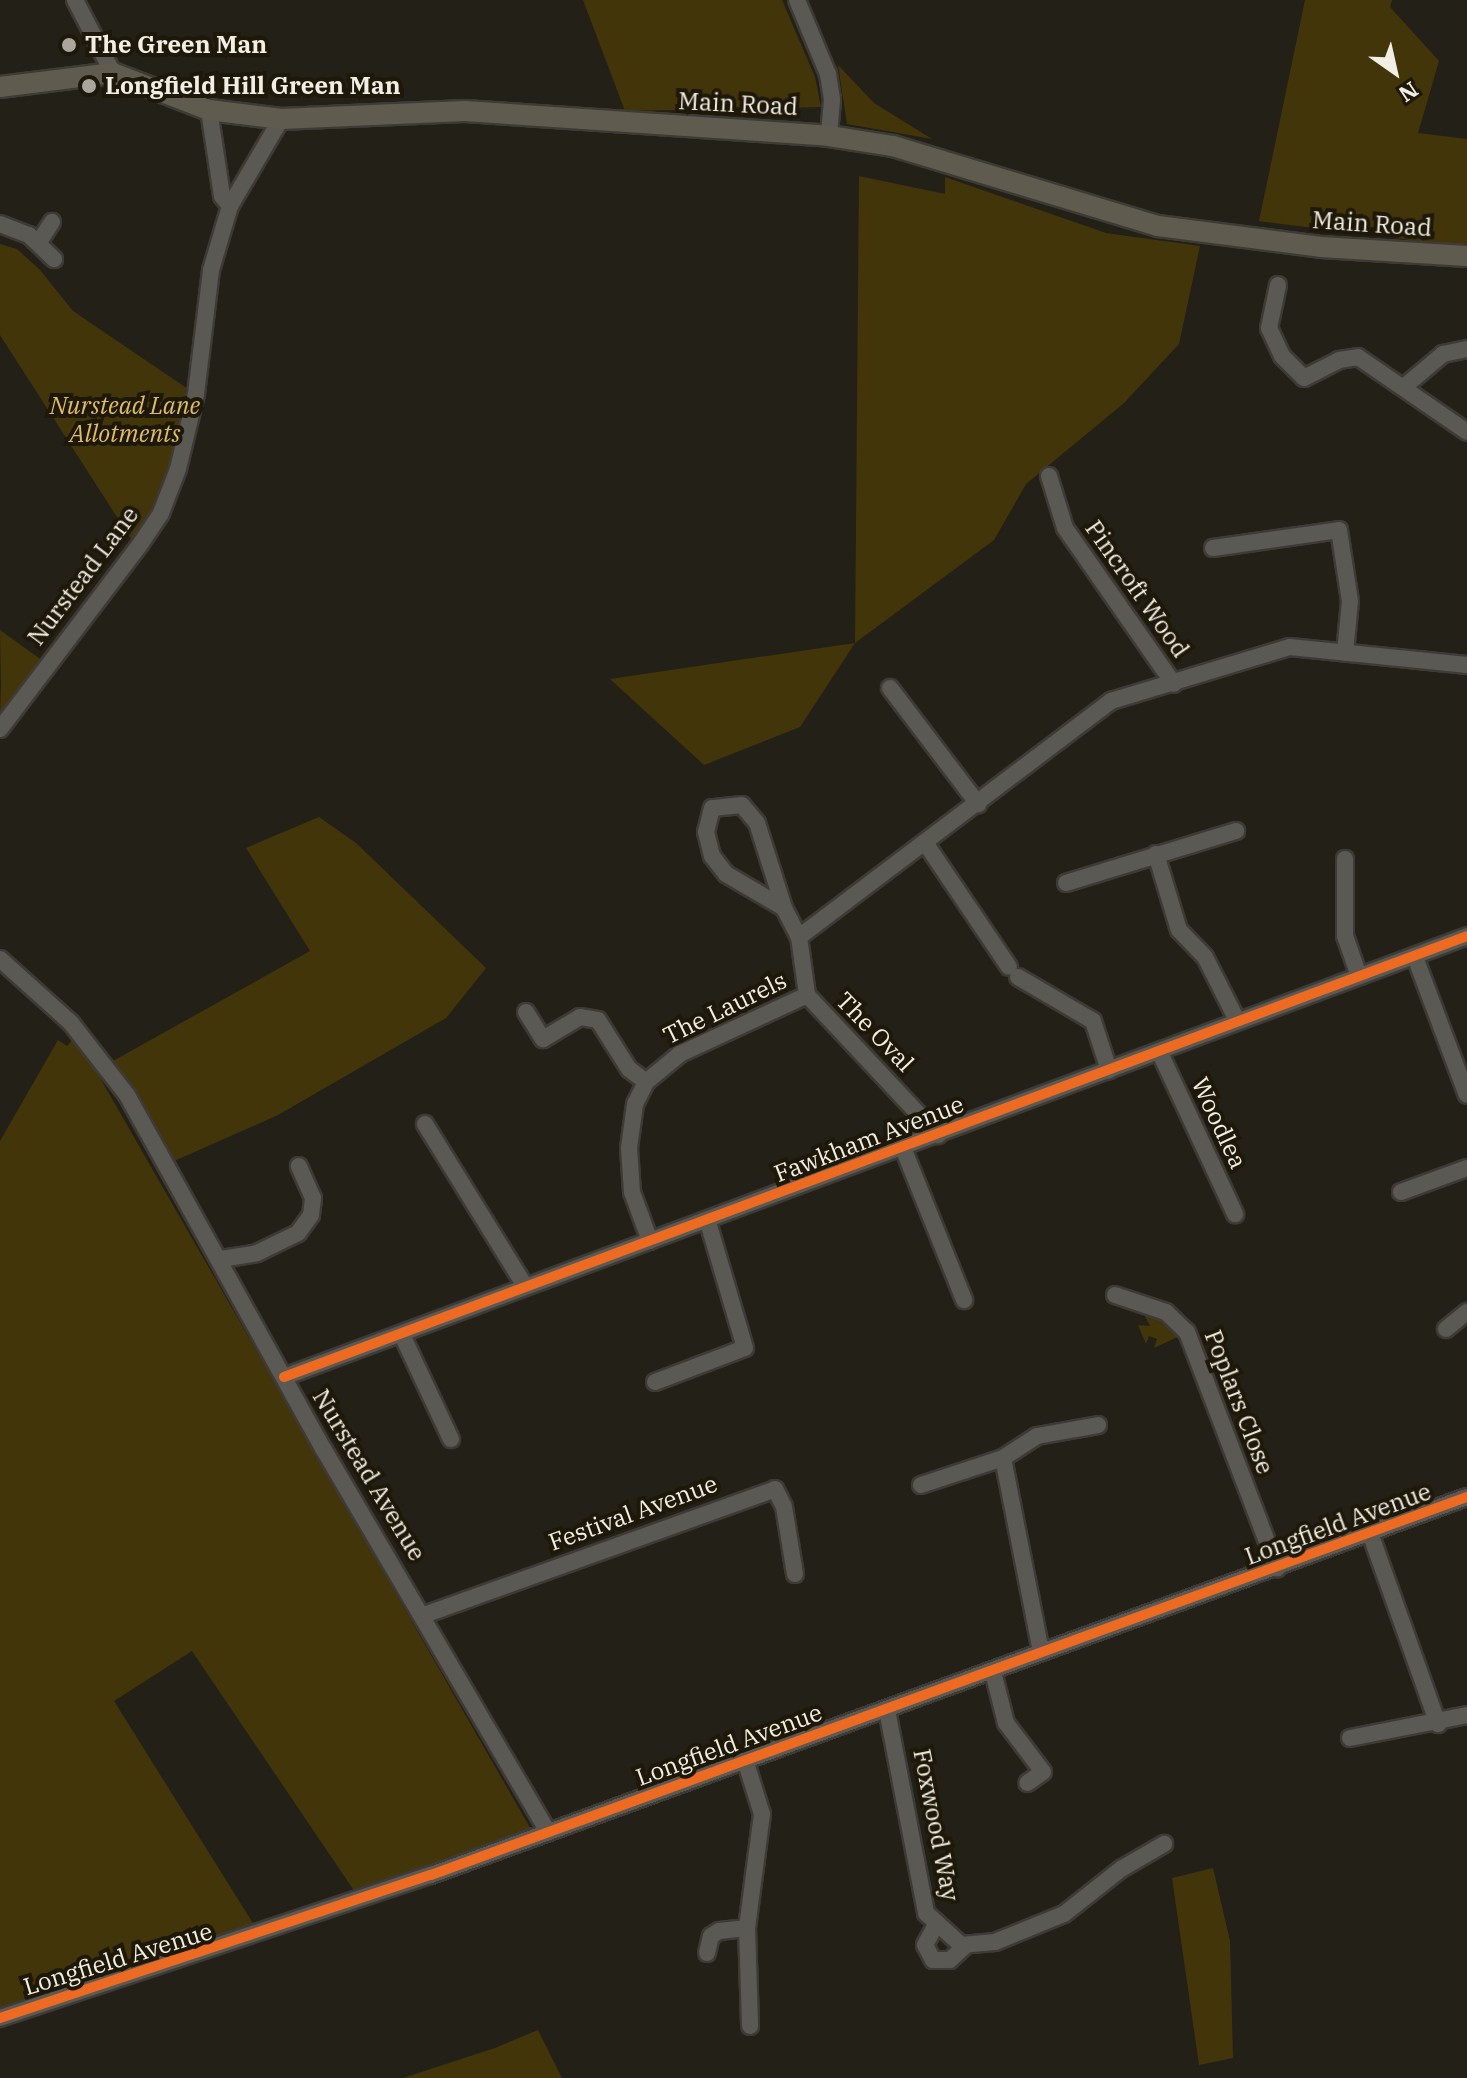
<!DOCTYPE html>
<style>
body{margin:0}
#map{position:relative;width:1467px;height:2078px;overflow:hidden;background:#232018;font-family:"IBM Plex Serif",serif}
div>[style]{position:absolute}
.green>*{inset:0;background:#43350a}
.roads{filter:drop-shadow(2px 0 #3e3a35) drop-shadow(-2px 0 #3e3a35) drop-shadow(0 2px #3e3a35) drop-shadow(0 -2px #3e3a35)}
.minor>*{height:16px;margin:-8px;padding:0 8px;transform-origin:8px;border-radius:8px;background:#5b5953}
.major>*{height:20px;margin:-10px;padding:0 10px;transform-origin:10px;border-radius:10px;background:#5f5c4f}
.cycleway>*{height:10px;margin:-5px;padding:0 5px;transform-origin:5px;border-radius:5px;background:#ed6a23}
.dots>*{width:22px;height:22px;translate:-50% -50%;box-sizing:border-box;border:4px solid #1e1809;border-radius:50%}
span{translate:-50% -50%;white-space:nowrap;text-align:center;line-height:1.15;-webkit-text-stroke:8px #1e1809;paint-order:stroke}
.poi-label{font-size:24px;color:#f2eee4;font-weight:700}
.left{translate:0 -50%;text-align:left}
.street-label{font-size:24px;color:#f2eee4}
.park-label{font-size:24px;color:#e0bd60;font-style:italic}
.north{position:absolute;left:1355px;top:32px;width:80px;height:80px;-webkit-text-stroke:6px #1e1809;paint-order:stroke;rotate:146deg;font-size:22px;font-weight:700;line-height:32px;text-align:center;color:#f2eee4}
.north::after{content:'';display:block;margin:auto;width:28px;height:36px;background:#f2eee4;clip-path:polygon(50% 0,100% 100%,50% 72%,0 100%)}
</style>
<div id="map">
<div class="green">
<i style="clip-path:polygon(583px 0,782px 0,815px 77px,821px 107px,625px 111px)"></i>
<i style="clip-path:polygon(1305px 0,1392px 0,1390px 7px,1439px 61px,1418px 133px,1467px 139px,1467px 247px,1259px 221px)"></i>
<i style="clip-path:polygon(838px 65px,874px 103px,932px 139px,847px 124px)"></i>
<i style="clip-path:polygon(859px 176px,945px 194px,945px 177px,1106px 233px,1200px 246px,1179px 344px,1124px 403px,1026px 484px,994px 540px,855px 643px,800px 727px,704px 765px,610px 679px,855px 643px)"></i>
<i style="clip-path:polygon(0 244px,17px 249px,40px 270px,73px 311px,188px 389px,176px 455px,159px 499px,133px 542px,0 335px)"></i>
<i style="clip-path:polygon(0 630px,43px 661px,0 719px,1px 685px)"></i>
<i style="clip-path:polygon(319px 817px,356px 843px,486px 968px,446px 1018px,278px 1115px,172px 1162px,113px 1061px,310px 951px,246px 848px)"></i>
<i style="clip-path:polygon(76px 1036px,532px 1831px,357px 1895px,192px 1651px,114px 1701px,256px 1928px,206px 1937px,0 2014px,0 1141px,58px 1040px,67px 1046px)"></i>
<i style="clip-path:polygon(1151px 1313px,1165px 1317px,1182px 1335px,1154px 1348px,1157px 1339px,1149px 1336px,1146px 1344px,1138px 1325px,1150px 1326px,1145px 1316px)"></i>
<i style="clip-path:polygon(1213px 1868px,1230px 1941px,1233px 2058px,1199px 2065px,1172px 1878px)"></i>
<i style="clip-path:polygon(538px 2030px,562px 2078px,403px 2078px,495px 2048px)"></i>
</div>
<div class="roads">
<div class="minor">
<i style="left:75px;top:0;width:82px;rotate:62.5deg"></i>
<i style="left:797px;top:0;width:80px;rotate:67.3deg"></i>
<i style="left:828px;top:74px;width:26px;rotate:81deg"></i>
<i style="left:832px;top:100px;width:36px;rotate:95deg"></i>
<i style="left:230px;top:206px;width:101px;rotate:-59.6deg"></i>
<i style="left:0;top:224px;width:31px;rotate:21deg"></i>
<i style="left:29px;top:235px;width:35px;rotate:44deg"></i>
<i style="left:39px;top:242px;width:24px;rotate:-57deg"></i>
<i style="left:1278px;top:285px;width:44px;rotate:101.8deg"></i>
<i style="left:1269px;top:328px;width:31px;rotate:65deg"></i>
<i style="left:1282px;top:356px;width:31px;rotate:45deg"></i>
<i style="left:1304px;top:378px;width:39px;rotate:-27deg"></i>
<i style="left:1339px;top:360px;width:19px;rotate:-9deg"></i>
<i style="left:1358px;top:357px;width:132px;rotate:34.5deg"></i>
<i style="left:1405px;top:386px;width:50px;rotate:-40.1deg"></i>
<i style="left:1443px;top:354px;width:25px;rotate:-12deg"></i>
<i style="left:1049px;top:476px;width:54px;rotate:72.9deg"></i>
<i style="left:1065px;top:528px;width:190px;rotate:55.1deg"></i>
<i style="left:1213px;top:548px;width:127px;rotate:-8.1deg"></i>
<i style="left:1339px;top:530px;width:72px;rotate:81.2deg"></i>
<i style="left:1350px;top:601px;width:52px;rotate:95.5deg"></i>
<i style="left:890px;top:688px;width:146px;rotate:52.8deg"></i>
<i style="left:0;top:729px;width:233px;rotate:-52.8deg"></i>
<i style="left:141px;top:543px;width:36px;rotate:-56deg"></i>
<i style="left:161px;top:513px;width:47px;rotate:-68.9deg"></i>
<i style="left:178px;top:469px;width:77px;rotate:-76.5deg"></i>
<i style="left:196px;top:394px;width:125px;rotate:-83.1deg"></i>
<i style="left:211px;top:270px;width:67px;rotate:-73.5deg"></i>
<i style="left:230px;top:206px;width:13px;rotate:-129deg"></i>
<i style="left:222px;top:196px;width:87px;rotate:-98.6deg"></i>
<i style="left:926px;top:844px;width:148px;rotate:56deg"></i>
<i style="left:1156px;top:854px;width:79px;rotate:73.2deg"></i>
<i style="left:1179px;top:930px;width:37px;rotate:46deg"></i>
<i style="left:1205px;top:957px;width:71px;rotate:63.1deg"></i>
<i style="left:1345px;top:859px;width:77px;rotate:90deg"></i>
<i style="left:1345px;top:936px;width:42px;rotate:70.7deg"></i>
<i style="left:1066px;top:883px;width:178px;rotate:-17deg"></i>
<i style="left:784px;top:908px;width:89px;rotate:-107.6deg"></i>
<i style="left:757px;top:823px;width:23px;rotate:-130deg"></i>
<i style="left:742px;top:805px;width:30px;rotate:174deg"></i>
<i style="left:712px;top:808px;width:25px;rotate:104deg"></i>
<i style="left:706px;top:832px;width:25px;rotate:76deg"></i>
<i style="left:712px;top:856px;width:23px;rotate:52deg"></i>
<i style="left:726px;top:874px;width:67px;rotate:30.4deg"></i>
<i style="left:784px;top:908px;width:33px;rotate:63deg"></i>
<i style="left:799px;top:937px;width:59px;rotate:82.1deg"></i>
<i style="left:807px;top:995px;width:192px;rotate:46.9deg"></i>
<i style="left:799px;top:937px;width:391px;rotate:-37.1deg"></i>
<i style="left:1111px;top:701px;width:187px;rotate:-16.8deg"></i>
<i style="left:1290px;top:647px;width:178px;rotate:5.8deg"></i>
<i style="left:1415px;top:957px;width:147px;rotate:69.4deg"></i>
<i style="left:0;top:959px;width:96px;rotate:42deg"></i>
<i style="left:71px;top:1023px;width:91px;rotate:52.1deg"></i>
<i style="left:127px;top:1095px;width:406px;rotate:61deg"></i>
<i style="left:324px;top:1450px;width:443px;rotate:59.6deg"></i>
<i style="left:1018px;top:977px;width:87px;rotate:30.4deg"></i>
<i style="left:1093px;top:1021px;width:52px;rotate:71.9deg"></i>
<i style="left:526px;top:1012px;width:32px;rotate:58deg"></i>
<i style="left:543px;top:1039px;width:43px;rotate:-30.7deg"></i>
<i style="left:580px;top:1017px;width:18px;rotate:9deg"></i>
<i style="left:598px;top:1020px;width:58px;rotate:57.7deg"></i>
<i style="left:629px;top:1069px;width:21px;rotate:37deg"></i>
<i style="left:1160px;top:1053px;width:178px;rotate:65deg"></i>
<i style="left:425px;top:1124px;width:190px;rotate:58.3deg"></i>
<i style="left:903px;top:1148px;width:164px;rotate:68.1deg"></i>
<i style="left:1401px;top:1192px;width:70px;rotate:-20deg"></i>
<i style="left:650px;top:1241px;width:52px;rotate:-110.2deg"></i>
<i style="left:632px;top:1192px;width:44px;rotate:-93.9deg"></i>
<i style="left:629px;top:1148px;width:44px;rotate:-82.2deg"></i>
<i style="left:635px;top:1104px;width:25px;rotate:-63deg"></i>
<i style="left:646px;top:1082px;width:44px;rotate:-39.5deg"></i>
<i style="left:680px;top:1054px;width:140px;rotate:-24.9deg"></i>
<i style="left:221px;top:1259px;width:36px;rotate:-9deg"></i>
<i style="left:257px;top:1253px;width:46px;rotate:-26deg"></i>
<i style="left:298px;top:1233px;width:22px;rotate:-54deg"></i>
<i style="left:311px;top:1215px;width:17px;rotate:-83deg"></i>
<i style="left:313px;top:1198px;width:35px;rotate:-114deg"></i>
<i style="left:1115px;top:1295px;width:54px;rotate:18.4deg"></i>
<i style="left:1166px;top:1312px;width:29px;rotate:44deg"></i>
<i style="left:1187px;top:1332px;width:253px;rotate:69.1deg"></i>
<i style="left:1446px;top:1329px;width:27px;rotate:-39deg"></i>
<i style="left:402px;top:1335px;width:115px;rotate:64.8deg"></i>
<i style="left:284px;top:1377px;width:1263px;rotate:-20.44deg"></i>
<i style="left:655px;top:1382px;width:96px;rotate:-20.7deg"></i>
<i style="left:745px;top:1348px;width:131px;rotate:-106.4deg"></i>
<i style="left:1003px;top:1458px;width:198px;rotate:78.9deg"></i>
<i style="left:921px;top:1485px;width:86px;rotate:-18.2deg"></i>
<i style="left:1003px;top:1458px;width:40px;rotate:-32.9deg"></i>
<i style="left:1037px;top:1436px;width:62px;rotate:-10.2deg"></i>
<i style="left:1370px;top:1533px;width:203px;rotate:70.4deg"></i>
<i style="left:424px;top:1615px;width:373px;rotate:-19.7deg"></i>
<i style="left:775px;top:1489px;width:20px;rotate:63deg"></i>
<i style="left:784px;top:1507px;width:68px;rotate:80.7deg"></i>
<i style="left:993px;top:1672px;width:53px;rotate:75.7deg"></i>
<i style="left:1006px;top:1723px;width:61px;rotate:52.9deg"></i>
<i style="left:1043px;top:1772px;width:19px;rotate:145deg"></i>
<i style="left:887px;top:1710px;width:207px;rotate:79.1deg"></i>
<i style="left:926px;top:1913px;width:47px;rotate:42.4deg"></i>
<i style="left:961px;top:1945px;width:34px;rotate:-5deg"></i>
<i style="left:995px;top:1942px;width:74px;rotate:-22.1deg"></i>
<i style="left:1064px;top:1914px;width:73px;rotate:-38.3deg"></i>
<i style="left:1121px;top:1869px;width:50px;rotate:-30.2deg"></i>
<i style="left:1350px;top:1738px;width:119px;rotate:-11.1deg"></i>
<i style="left:746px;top:1763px;width:53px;rotate:72.6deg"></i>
<i style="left:762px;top:1814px;width:115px;rotate:97.5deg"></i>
<i style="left:747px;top:1928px;width:98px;rotate:88.2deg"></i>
<i style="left:937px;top:1923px;width:25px;rotate:119deg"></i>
<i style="left:925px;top:1945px;width:17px;rotate:62deg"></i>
<i style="left:933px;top:1960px;width:17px"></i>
<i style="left:950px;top:1960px;width:21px;rotate:-43deg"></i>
<i style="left:707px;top:1953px;width:17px;rotate:-77deg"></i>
<i style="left:711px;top:1936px;width:9px;rotate:-32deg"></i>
<i style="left:719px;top:1931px;width:28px;rotate:-6deg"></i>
<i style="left:0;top:2018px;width:454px;rotate:-18.4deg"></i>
<i style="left:431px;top:1875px;width:1103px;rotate:-20.05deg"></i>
</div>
<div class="major">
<i style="left:0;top:87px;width:114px;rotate:-7.1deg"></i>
<i style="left:113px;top:73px;width:103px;rotate:21.1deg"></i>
<i style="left:209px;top:110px;width:73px;rotate:7.1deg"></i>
<i style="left:281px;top:119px;width:184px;rotate:-2.5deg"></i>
<i style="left:465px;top:111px;width:365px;rotate:3.9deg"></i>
<i style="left:829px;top:136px;width:65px;rotate:8.9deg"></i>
<i style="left:893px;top:146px;width:277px;rotate:16.8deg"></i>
<i style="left:1158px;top:226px;width:164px;rotate:7.3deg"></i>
<i style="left:1321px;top:247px;width:146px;rotate:3.5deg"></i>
</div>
</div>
<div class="cycleway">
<i style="left:284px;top:1377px;width:1263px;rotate:-20.44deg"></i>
<i style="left:0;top:2018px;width:454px;rotate:-18.4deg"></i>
<i style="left:431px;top:1875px;width:1103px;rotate:-20.05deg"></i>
</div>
<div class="dots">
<i style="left:69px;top:45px;background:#aaa69d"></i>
<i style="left:89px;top:86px;background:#aaa69d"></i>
</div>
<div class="poi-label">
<span class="left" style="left:85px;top:45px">The Green Man</span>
<span class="left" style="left:105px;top:86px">Longfield Hill Green Man</span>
</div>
<div class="street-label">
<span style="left:738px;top:104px;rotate:3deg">Main Road</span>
<span style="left:1372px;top:224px;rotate:4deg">Main Road</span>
<span style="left:83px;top:576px;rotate:-53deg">Nurstead Lane</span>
<span style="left:1137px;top:589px;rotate:55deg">Pincroft Wood</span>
<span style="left:725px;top:1008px;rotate:-26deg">The Laurels</span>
<span style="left:875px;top:1032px;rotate:46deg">The Oval</span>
<span style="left:1219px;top:1123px;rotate:65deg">Woodlea</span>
<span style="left:869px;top:1139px;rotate:-21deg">Fawkham Avenue</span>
<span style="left:1239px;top:1402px;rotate:69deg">Poplars Close</span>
<span style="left:369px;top:1475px;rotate:59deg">Nurstead Avenue</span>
<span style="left:633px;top:1513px;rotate:-20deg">Festival Avenue</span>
<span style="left:1338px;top:1524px;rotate:-20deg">Longfield Avenue</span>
<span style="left:729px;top:1745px;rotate:-20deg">Longfield Avenue</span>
<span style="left:936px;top:1825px;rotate:79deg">Foxwood Way</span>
<span style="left:118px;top:1959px;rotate:-17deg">Longfield Avenue</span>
</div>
<div class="park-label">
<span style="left:125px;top:420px">Nurstead Lane<br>Allotments</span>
</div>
<div class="north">N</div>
</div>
